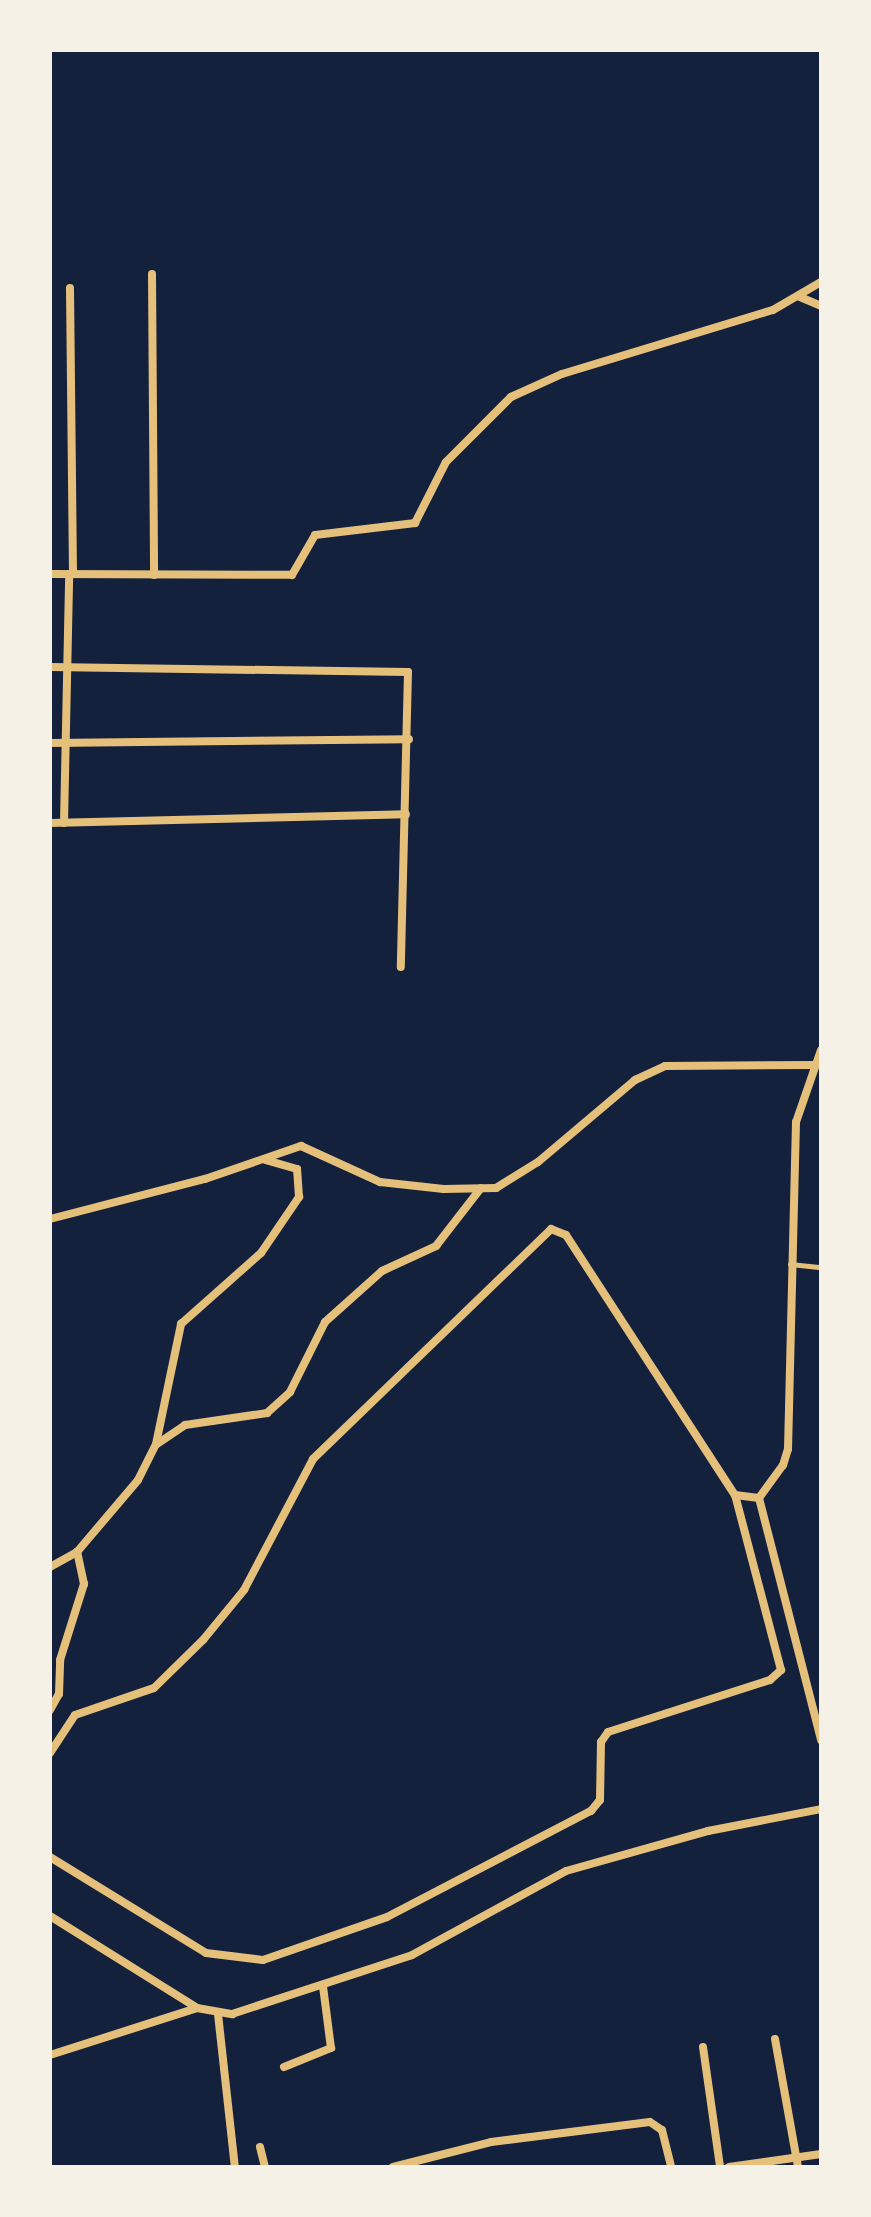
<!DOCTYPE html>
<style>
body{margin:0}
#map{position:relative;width:871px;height:2217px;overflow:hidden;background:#14213d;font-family:Ubuntu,sans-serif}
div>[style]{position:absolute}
.service>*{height:5px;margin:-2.5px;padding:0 2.5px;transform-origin:2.5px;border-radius:2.5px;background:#e5c07b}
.minor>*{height:8px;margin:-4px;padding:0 4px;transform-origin:4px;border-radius:4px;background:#e5c07b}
span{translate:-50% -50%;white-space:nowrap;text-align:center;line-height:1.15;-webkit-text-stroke:7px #f6f1e7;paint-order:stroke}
.frame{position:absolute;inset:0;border:52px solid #f6f1e7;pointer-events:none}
</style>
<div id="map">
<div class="service">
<i style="left:790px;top:1264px;width:31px;rotate:6deg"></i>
</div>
<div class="minor">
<i style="left:152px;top:274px;width:301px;rotate:89.6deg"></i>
<i style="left:70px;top:288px;width:286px;rotate:89.4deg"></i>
<i style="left:800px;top:297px;width:23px;rotate:23deg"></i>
<i style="left:50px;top:574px;width:242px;rotate:0.2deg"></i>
<i style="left:292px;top:575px;width:46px;rotate:-60.1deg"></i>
<i style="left:315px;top:535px;width:101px;rotate:-6.8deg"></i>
<i style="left:415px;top:523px;width:68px;rotate:-63.1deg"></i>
<i style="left:446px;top:462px;width:92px;rotate:-45deg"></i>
<i style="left:511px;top:397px;width:56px;rotate:-24.3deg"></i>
<i style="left:562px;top:374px;width:220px;rotate:-16.9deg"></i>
<i style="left:773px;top:310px;width:56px;rotate:-30.3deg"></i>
<i style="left:50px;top:667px;width:358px;rotate:0.8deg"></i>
<i style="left:408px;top:672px;width:295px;rotate:91.4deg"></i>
<i style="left:50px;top:743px;width:359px;rotate:-0.6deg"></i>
<i style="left:50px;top:823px;width:356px;rotate:-1.4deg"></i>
<i style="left:64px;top:823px;width:249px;rotate:-88.8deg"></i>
<i style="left:821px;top:1050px;width:76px;rotate:109.1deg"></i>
<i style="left:796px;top:1122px;width:327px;rotate:91.4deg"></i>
<i style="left:788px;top:1449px;width:17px;rotate:107deg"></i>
<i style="left:783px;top:1465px;width:41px;rotate:126deg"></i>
<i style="left:759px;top:1498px;width:250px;rotate:75.6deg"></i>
<i style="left:50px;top:1219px;width:160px;rotate:-14.5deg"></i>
<i style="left:205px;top:1179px;width:102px;rotate:-19deg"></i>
<i style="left:301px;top:1146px;width:87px;rotate:24.5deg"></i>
<i style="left:380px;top:1182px;width:64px;rotate:6.2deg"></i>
<i style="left:444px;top:1189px;width:52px;rotate:-1.1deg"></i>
<i style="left:496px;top:1188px;width:49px;rotate:-31.8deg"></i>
<i style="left:538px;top:1162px;width:127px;rotate:-40.2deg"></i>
<i style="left:635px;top:1080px;width:33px;rotate:-25deg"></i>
<i style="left:665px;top:1066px;width:150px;rotate:-0.4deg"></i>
<i style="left:157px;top:1444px;width:34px;rotate:-34deg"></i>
<i style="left:185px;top:1425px;width:83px;rotate:-8.3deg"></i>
<i style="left:267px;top:1413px;width:31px;rotate:-42deg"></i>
<i style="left:290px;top:1392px;width:78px;rotate:-63.4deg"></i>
<i style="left:325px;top:1322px;width:76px;rotate:-41.8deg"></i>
<i style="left:382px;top:1271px;width:60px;rotate:-24.8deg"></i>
<i style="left:436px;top:1246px;width:73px;rotate:-52.2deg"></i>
<i style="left:50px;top:1567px;width:31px;rotate:-29deg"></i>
<i style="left:77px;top:1552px;width:94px;rotate:-49.7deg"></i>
<i style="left:138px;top:1480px;width:40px;rotate:-63.4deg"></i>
<i style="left:156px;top:1444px;width:123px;rotate:-78.2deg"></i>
<i style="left:181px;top:1324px;width:107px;rotate:-41.6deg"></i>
<i style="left:261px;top:1253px;width:68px;rotate:-55.8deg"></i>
<i style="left:299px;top:1197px;width:28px;rotate:-94deg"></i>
<i style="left:297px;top:1169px;width:33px;rotate:-164deg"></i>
<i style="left:50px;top:1710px;width:18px;rotate:-61deg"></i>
<i style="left:59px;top:1694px;width:34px;rotate:-88deg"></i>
<i style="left:60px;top:1660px;width:80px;rotate:-72.5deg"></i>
<i style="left:84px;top:1584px;width:33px;rotate:-102deg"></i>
<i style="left:50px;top:1753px;width:45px;rotate:-56.7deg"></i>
<i style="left:75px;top:1715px;width:83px;rotate:-18.9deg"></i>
<i style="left:154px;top:1688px;width:69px;rotate:-44.4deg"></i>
<i style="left:203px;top:1640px;width:65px;rotate:-50.6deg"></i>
<i style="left:244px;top:1590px;width:148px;rotate:-62.2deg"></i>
<i style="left:313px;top:1459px;width:331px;rotate:-44deg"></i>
<i style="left:551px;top:1229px;width:16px;rotate:22deg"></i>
<i style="left:566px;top:1235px;width:310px;rotate:57deg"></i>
<i style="left:735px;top:1495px;width:24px;rotate:7deg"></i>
<i style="left:50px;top:1857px;width:183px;rotate:31.6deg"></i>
<i style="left:206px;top:1953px;width:57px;rotate:7deg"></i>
<i style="left:263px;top:1960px;width:131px;rotate:-19.1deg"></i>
<i style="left:387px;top:1917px;width:230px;rotate:-27.5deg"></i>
<i style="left:591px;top:1811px;width:14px;rotate:-51deg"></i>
<i style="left:600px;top:1800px;width:58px;rotate:-89deg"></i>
<i style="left:601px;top:1742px;width:12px;rotate:-55deg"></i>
<i style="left:608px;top:1732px;width:170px;rotate:-17.8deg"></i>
<i style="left:770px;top:1680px;width:15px;rotate:-42deg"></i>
<i style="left:781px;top:1670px;width:181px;rotate:-104.7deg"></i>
<i style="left:50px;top:1916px;width:173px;rotate:32deg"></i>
<i style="left:197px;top:2008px;width:36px;rotate:10deg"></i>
<i style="left:232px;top:2014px;width:189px;rotate:-18.1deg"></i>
<i style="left:412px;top:1955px;width:175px;rotate:-28.6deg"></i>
<i style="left:566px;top:1871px;width:148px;rotate:-15.7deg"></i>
<i style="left:708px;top:1831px;width:115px;rotate:-11deg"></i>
<i style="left:218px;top:2014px;width:154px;rotate:83.7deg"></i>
<i style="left:775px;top:2039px;width:130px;rotate:79.8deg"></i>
<i style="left:703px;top:2047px;width:121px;rotate:81.9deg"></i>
<i style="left:50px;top:2055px;width:154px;rotate:-17.7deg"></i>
<i style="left:284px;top:2067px;width:51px;rotate:-22deg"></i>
<i style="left:331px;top:2048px;width:63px;rotate:-97.4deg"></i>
<i style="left:260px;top:2147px;width:21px;rotate:76deg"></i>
<i style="left:393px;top:2167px;width:101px;rotate:-14.3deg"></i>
<i style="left:491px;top:2142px;width:160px;rotate:-7.2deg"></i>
<i style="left:650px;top:2122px;width:14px;rotate:34deg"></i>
<i style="left:662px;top:2130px;width:38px;rotate:76deg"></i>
<i style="left:729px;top:2167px;width:93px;rotate:-8deg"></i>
</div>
<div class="frame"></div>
</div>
